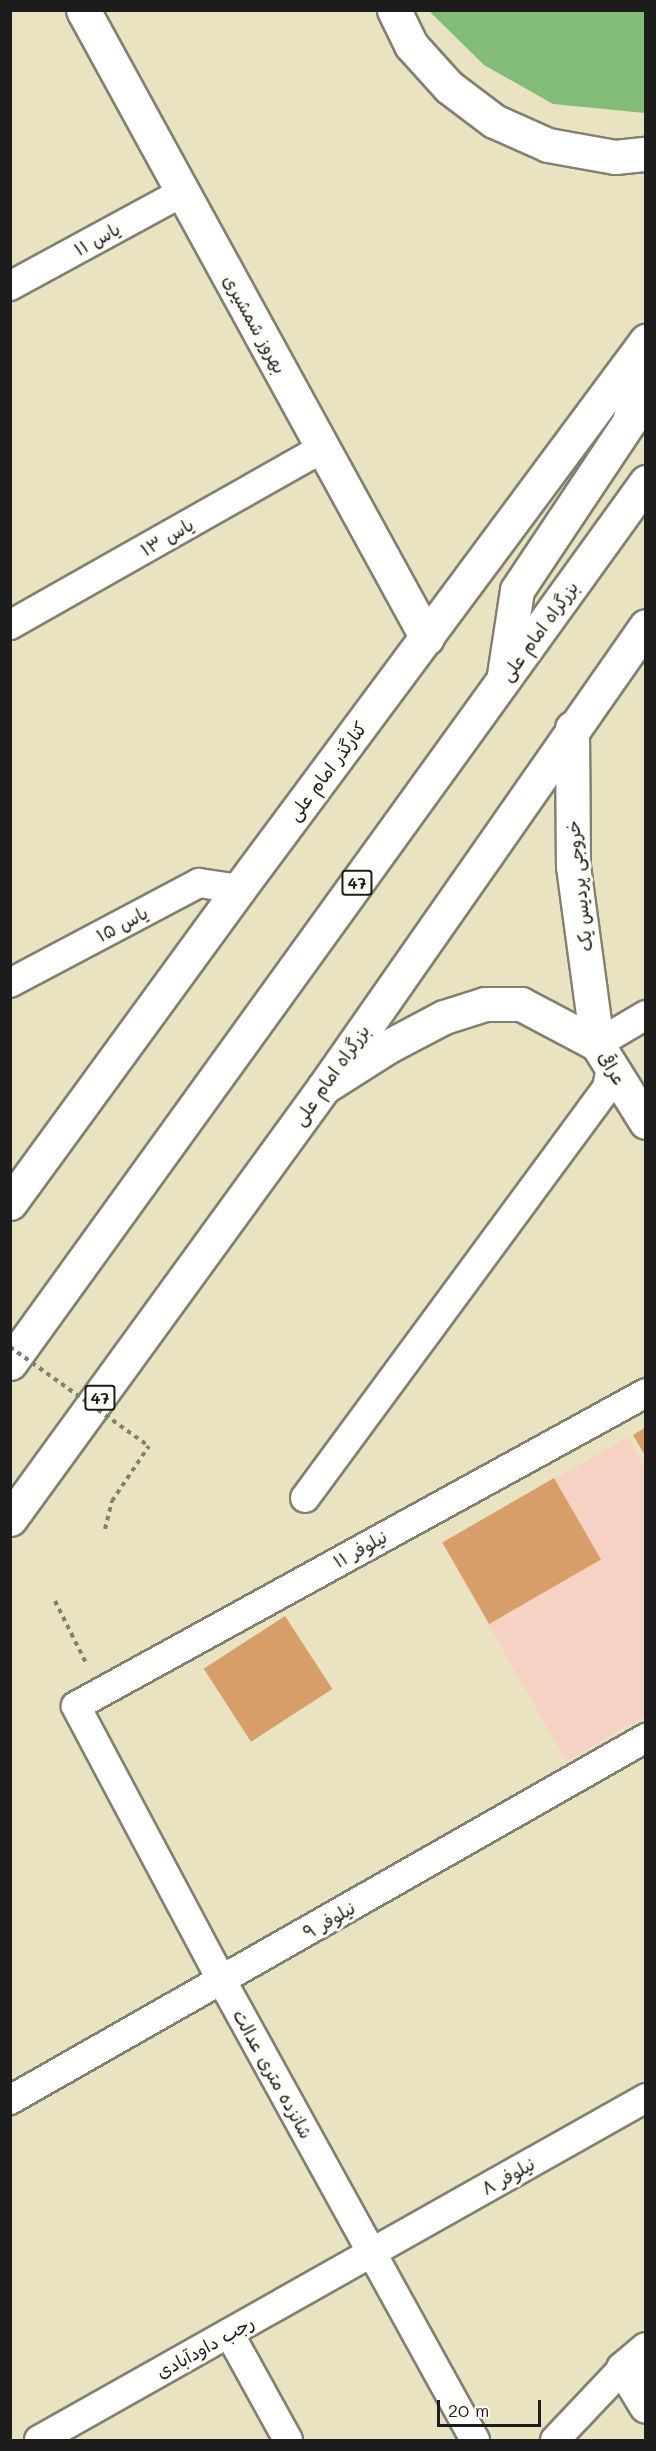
<!DOCTYPE html>
<meta charset="utf-8">
<style>
body{margin:0}
#map{position:relative;width:656px;height:2451px;overflow:hidden;background:#e9e3c2;font-family:Mali,"Playpen Sans Arabic",sans-serif}
div>[style]{position:absolute}
.built>*{inset:0;background:#f6d2c4}
.forest>*{inset:0;background:#83bc78}
.building>*{inset:0;background:#d89e6a;transform-origin:0 0}
.path>*{height:4px;margin-top:-2px;transform-origin:0;background:repeating-linear-gradient(90deg,#82806f 0 4.5px,transparent 0 9px)}
.roads{filter:drop-shadow(2px 0 #82806f) drop-shadow(-2px 0 #82806f) drop-shadow(0 2px #82806f) drop-shadow(0 -2px #82806f)}
.street>*{height:28px;margin:-14px;padding:0 14px;transform-origin:14px;border-radius:14px;background:#fff}
.secondary>*{height:33px;margin:-16.5px;padding:0 16.5px;transform-origin:16.5px;border-radius:16.5px;background:#fff}
.primary>*{height:33px;margin:-16.5px;padding:0 16.5px;transform-origin:16.5px;border-radius:16.5px;background:#fff}
.highway>*{height:33px;margin:-16.5px;padding:0 16.5px;transform-origin:16.5px;border-radius:16.5px;background:#fff}
.path-bridge>*{height:4px;margin-top:-2px;transform-origin:0;background:repeating-linear-gradient(90deg,#82806f 0 4.5px,transparent 0 9px)}
span{translate:-50% -50%;white-space:nowrap;text-align:center;line-height:1.15;-webkit-text-stroke:6px #fdfcf7;paint-order:stroke}
.shield-label span{padding:2px 4px;background:#fdfcf7;border:2px solid;border-radius:4px;-webkit-text-stroke-width:0}
.shield-label{font-size:16px;color:#1c1c1c;font-weight:700}
.street-label{font-size:18px;color:#1c1c1c}
.frame{position:absolute;inset:0;border:12px solid #1c1c1c;pointer-events:none}
.scale{position:absolute;left:437px;top:2400px;width:104px;height:27px;box-sizing:border-box;border:3px solid #1c1c1c;border-top:0;padding-left:8px;font-size:18px;line-height:21px;white-space:nowrap;color:#1c1c1c;-webkit-text-stroke:4px #fdfcf7;paint-order:stroke}
</style>
<div id="map">
<div class="built">
<i style="clip-path:polygon(628px 1437px,645px 1468px,645px 1716px,566px 1761px,442px 1543px)"></i>
</div>
<div class="forest">
<i style="clip-path:polygon(429px 11px,645px 11px,645px 113px,553px 104px,484px 65px)"></i>
</div>
<div class="building">
<i style="clip-path:polygon(646px 1427px,646px 1457px,633px 1435px)"></i>
<i style="left:554px;top:1478px;width:94px;height:129px;rotate:60deg"></i>
<i style="left:285px;top:1616px;width:87px;height:97px;rotate:57deg"></i>
</div>
<div class="path">
<i style="left:105px;top:1529px;width:29px;rotate:-76deg"></i>
<i style="left:112px;top:1501px;width:66px;rotate:-56.1deg"></i>
<i style="left:55px;top:1601px;width:72px;rotate:63.4deg"></i>
</div>
<div class="roads">
<div class="street">
<i style="left:10px;top:286px;width:197px;rotate:-28.5deg"></i>
<i style="left:10px;top:625px;width:360px;rotate:-29.5deg"></i>
<i style="left:10px;top:983px;width:214px;rotate:-27.9deg"></i>
<i style="left:199px;top:883px;width:40px;rotate:8.5deg"></i>
<i style="left:597px;top:1044px;width:57px;rotate:-30.6deg"></i>
<i style="left:305px;top:1498px;width:509px;rotate:-53.63deg"></i>
<i style="left:607px;top:1088px;width:21px;rotate:-79deg"></i>
<i style="left:10px;top:2100px;width:732px;rotate:-29.65deg"></i>
<i style="left:229px;top:2333px;width:122px;rotate:61.1deg"></i>
<i style="left:39px;top:2440px;width:697px;rotate:-29.4deg"></i>
<i style="left:475px;top:2440px;width:524px;rotate:-118.86deg"></i>
<i style="left:222px;top:1981px;width:311px;rotate:-118deg"></i>
<i style="left:76px;top:1706px;width:650px;rotate:-28.77deg"></i>
<i style="left:555px;top:2440px;width:99px;rotate:-46.6deg"></i>
</div>
<div class="secondary">
<i style="left:83px;top:10px;width:716px;rotate:61.29deg"></i>
<i style="left:572px;top:728px;width:138px;rotate:89.6deg"></i>
<i style="left:573px;top:866px;width:180px;rotate:82.3deg"></i>
<i style="left:597px;top:1044px;width:92px;rotate:57.9deg"></i>
<i style="left:324px;top:1087px;width:75px;rotate:-32.4deg"></i>
<i style="left:387px;top:1047px;width:64px;rotate:-27.8deg"></i>
<i style="left:444px;top:1017px;width:43px;rotate:-17.6deg"></i>
<i style="left:485px;top:1004px;width:36px"></i>
<i style="left:521px;top:1004px;width:86px;rotate:27.8deg"></i>
<i style="left:10px;top:1203px;width:389px;rotate:-53.9deg"></i>
<i style="left:239px;top:889px;width:683px;rotate:-53.4deg"></i>
<i style="left:646px;top:2349px;width:30px;rotate:140deg"></i>
<i style="left:623px;top:2368px;width:44px;rotate:58.8deg"></i>
</div>
<div class="primary">
<i style="left:394px;top:10px;width:39px;rotate:64deg"></i>
<i style="left:411px;top:45px;width:57px;rotate:47.9deg"></i>
<i style="left:449px;top:87px;width:56px;rotate:37.1deg"></i>
<i style="left:494px;top:121px;width:59px;rotate:24deg"></i>
<i style="left:548px;top:145px;width:68px;rotate:10.2deg"></i>
<i style="left:615px;top:157px;width:31px;rotate:-6deg"></i>
</div>
<div class="highway">
<i style="left:504px;top:675px;width:86px;rotate:-81.3deg"></i>
<i style="left:517px;top:590px;width:202px;rotate:-56.3deg"></i>
<i style="left:629px;top:422px;width:70px;rotate:-76deg"></i>
<i style="left:10px;top:1363px;width:1087px;rotate:-54.17deg"></i>
<i style="left:10px;top:1519px;width:534px;rotate:-53.99deg"></i>
<i style="left:324px;top:1087px;width:562px;rotate:-55.07deg"></i>
</div>
</div>
<div class="path-bridge">
<i style="left:10px;top:1347px;width:171px;rotate:35.5deg"></i>
</div>
<div class="shield-label">
<span style="left:357px;top:883px">47</span>
<span style="left:100px;top:1398px">47</span>
</div>
<div class="street-label">
<span style="left:97px;top:239px;rotate:-29deg">یاس ۱۱</span>
<span style="left:255px;top:324px;rotate:61deg">بهروز شمشیری</span>
<span style="left:167px;top:537px;rotate:-30deg">یاس ۱۳</span>
<span style="left:539px;top:631px;rotate:-54deg">بزرگراه امام علی</span>
<span style="left:327px;top:771px;rotate:-53deg">کنارگذر امام علی</span>
<span style="left:579px;top:886px;rotate:-96deg">خروجی پردیس یک</span>
<span style="left:122px;top:924px;rotate:-28deg">یاس ۱۵</span>
<span style="left:612px;top:1068px;rotate:58deg">عراقی</span>
<span style="left:331px;top:1075px;rotate:-55deg">بزرگراه امام علی</span>
<span style="left:360px;top:1549px;rotate:-29deg">نیلوفر ۱۱</span>
<span style="left:329px;top:1920px;rotate:-30deg">نیلوفر ۹</span>
<span style="left:273px;top:2074px;rotate:61deg">شانزده متری عدالت</span>
<span style="left:508px;top:2176px;rotate:-29deg">نیلوفر ۸</span>
<span style="left:205px;top:2347px;rotate:-29deg">رجب داودآبادی</span>
</div>
<div class="frame"></div>
<div class="scale">20 m</div>
</div>
